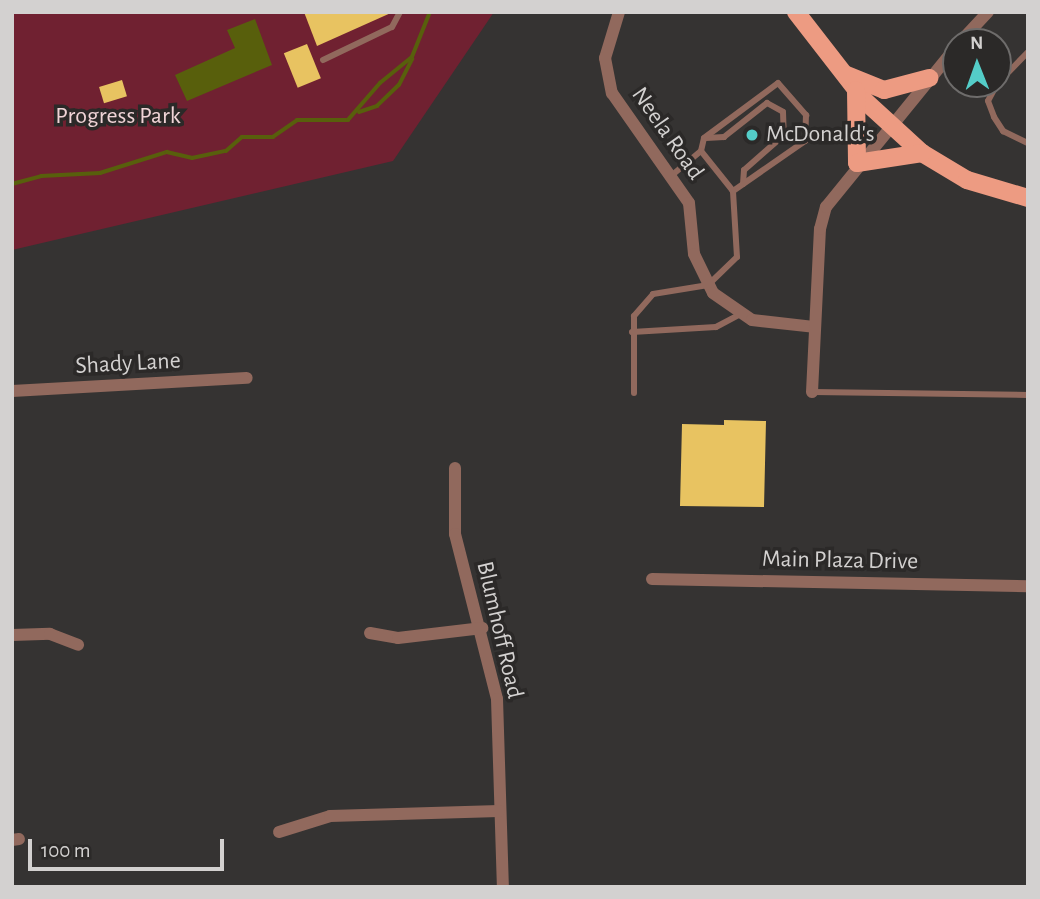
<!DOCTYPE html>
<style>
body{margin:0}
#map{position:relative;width:1040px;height:899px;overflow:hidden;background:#353332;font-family:"Alegreya Sans",sans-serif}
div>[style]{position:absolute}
.green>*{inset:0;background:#702131}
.water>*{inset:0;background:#585f0c}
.stream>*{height:3.5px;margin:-1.75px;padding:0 1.75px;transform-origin:1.75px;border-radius:1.75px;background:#585f0c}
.building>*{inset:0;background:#e8c361;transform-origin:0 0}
.service>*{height:6px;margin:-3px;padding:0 3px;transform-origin:3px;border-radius:3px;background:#91695d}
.minor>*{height:12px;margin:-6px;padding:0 6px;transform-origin:6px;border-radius:6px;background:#91695d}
.primary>*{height:18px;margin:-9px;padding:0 9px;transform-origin:9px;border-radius:9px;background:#ed9b82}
.dots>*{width:19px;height:19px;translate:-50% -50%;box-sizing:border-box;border:4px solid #2b2928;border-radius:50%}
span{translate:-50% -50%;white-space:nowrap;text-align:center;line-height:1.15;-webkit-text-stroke:7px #2b2928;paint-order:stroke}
.park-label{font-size:24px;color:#f0d4d7}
.street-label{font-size:24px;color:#d3d1d0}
.poi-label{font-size:24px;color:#d3d1d0}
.left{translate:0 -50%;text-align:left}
.frame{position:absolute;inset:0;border:14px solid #d3d1d0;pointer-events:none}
.north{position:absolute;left:942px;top:28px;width:70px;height:70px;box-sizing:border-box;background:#2b2928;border:2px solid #6e6c6b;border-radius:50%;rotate:359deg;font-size:19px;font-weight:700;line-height:28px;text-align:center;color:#d3d1d0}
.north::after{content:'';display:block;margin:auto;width:24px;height:32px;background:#54cdc8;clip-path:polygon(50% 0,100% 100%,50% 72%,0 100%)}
.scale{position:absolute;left:28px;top:839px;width:196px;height:32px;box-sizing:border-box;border:4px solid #d3d1d0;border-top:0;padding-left:9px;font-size:21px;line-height:24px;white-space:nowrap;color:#d3d1d0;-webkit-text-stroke:5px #2b2928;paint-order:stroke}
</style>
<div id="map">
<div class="green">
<i style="clip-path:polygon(12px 12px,494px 12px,393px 161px,12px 250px)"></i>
</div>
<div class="water">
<i style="clip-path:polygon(255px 19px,272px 65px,187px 101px,175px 75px,235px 48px,227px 30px)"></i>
</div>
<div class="stream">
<i style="left:359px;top:112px;width:19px;rotate:-18deg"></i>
<i style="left:377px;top:106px;width:30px;rotate:-44deg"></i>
<i style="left:399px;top:85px;width:29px;rotate:-63deg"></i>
<i style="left:12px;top:184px;width:30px;rotate:-15deg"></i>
<i style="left:41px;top:176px;width:59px;rotate:-2.9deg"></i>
<i style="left:100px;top:173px;width:70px;rotate:-17.4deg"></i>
<i style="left:167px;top:152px;width:26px;rotate:13deg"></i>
<i style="left:192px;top:158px;width:35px;rotate:-12deg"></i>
<i style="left:226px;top:151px;width:21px;rotate:-41deg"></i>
<i style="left:242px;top:137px;width:31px"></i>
<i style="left:273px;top:137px;width:29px;rotate:-35deg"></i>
<i style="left:297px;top:120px;width:51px"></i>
<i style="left:348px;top:120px;width:49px;rotate:-49.1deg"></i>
<i style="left:380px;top:83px;width:41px;rotate:-39.1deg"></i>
<i style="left:412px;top:57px;width:48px;rotate:-68.2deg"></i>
</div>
<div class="building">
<i style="clip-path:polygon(304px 12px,393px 12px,317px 46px)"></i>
<i style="left:307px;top:44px;width:37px;height:25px;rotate:68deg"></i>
<i style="left:122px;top:80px;width:17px;height:24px;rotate:73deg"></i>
<i style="clip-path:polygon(724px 420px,766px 421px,764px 507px,680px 506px,682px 424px,724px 425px)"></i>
</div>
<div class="service">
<i style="left:323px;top:60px;width:76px;rotate:-25.6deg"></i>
<i style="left:392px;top:27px;width:17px;rotate:-62deg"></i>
<i style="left:998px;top:83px;width:43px;rotate:-45.9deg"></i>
<i style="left:997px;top:84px;width:19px;rotate:118deg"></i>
<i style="left:988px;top:101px;width:17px;rotate:69deg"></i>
<i style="left:994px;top:117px;width:17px;rotate:57deg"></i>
<i style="left:1003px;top:131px;width:28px;rotate:26deg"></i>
<i style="left:706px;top:138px;width:18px;rotate:-3deg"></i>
<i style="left:724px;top:137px;width:55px;rotate:-38.3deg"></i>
<i style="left:767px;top:103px;width:18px;rotate:29deg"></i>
<i style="left:783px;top:112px;width:23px;rotate:88deg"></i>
<i style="left:784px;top:135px;width:53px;rotate:138.8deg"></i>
<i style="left:744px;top:170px;width:14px;rotate:94deg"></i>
<i style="left:671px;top:176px;width:39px;rotate:-40deg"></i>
<i style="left:701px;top:151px;width:13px;rotate:-77deg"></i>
<i style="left:704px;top:138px;width:92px;rotate:-36.6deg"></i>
<i style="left:778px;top:83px;width:43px;rotate:48.8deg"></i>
<i style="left:806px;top:115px;width:26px;rotate:92deg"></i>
<i style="left:805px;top:141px;width:88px;rotate:145.2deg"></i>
<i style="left:632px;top:332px;width:84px;rotate:-3.4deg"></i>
<i style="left:716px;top:327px;width:27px;rotate:-28deg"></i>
<i style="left:813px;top:392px;width:215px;rotate:0.8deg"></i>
<i style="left:634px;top:393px;width:77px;rotate:-90deg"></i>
<i style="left:634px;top:316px;width:29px;rotate:-49deg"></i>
<i style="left:653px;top:294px;width:56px;rotate:-9.3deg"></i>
<i style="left:708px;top:285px;width:40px;rotate:-44deg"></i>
<i style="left:737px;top:257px;width:66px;rotate:-93.5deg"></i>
<i style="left:733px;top:191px;width:51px;rotate:-128.7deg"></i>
</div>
<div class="minor">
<i style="left:619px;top:12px;width:48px;rotate:106.9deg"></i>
<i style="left:605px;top:58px;width:36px;rotate:79deg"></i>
<i style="left:612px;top:93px;width:134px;rotate:55deg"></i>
<i style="left:689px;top:203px;width:51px;rotate:84.4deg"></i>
<i style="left:694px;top:254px;width:43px;rotate:64deg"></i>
<i style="left:713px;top:293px;width:47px;rotate:34.7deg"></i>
<i style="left:752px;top:320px;width:62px;rotate:6.4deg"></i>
<i style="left:960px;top:42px;width:41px;rotate:-47deg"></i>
<i style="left:12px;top:391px;width:235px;rotate:-3.2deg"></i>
<i style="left:812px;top:392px;width:163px;rotate:-87.2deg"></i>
<i style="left:820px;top:229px;width:23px;rotate:-75deg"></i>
<i style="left:826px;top:207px;width:206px;rotate:-50.9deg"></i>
<i style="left:455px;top:468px;width:66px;rotate:90deg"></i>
<i style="left:455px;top:534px;width:170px;rotate:75.7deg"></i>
<i style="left:497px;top:699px;width:188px;rotate:88.2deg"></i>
<i style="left:652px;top:579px;width:376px;rotate:1.1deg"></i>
<i style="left:370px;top:633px;width:28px;rotate:10deg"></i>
<i style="left:398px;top:638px;width:85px;rotate:-6.8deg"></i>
<i style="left:12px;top:635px;width:38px;rotate:-2deg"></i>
<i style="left:50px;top:634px;width:30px;rotate:21deg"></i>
<i style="left:279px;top:832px;width:53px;rotate:-17.4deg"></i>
<i style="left:330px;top:816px;width:169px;rotate:-1.7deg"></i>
<i style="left:12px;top:840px;width:7px;rotate:-8deg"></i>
</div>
<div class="primary">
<i style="left:796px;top:12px;width:113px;rotate:52.2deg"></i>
<i style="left:865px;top:101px;width:77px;rotate:42.4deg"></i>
<i style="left:922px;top:153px;width:52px;rotate:31deg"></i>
<i style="left:967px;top:180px;width:64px;rotate:16.4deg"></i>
<i style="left:847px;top:75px;width:40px;rotate:22deg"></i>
<i style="left:884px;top:90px;width:47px;rotate:-14.9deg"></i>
<i style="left:856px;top:90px;width:73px;rotate:89.2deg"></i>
<i style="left:857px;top:163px;width:66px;rotate:-8.7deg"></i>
</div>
<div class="dots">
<i style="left:752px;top:135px;background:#54cdc8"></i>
</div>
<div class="park-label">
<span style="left:118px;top:117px">Progress Park</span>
</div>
<div class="street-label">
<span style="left:667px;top:134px;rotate:55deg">Neela Road</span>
<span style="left:128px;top:364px;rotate:-3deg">Shady Lane</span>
<span style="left:840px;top:561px;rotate:1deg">Main Plaza Drive</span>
<span style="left:499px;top:630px;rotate:77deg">Blumhoff Road</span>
</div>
<div class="poi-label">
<span class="left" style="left:766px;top:135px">McDonald's</span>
</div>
<div class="frame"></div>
<div class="north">N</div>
<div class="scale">100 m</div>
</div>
